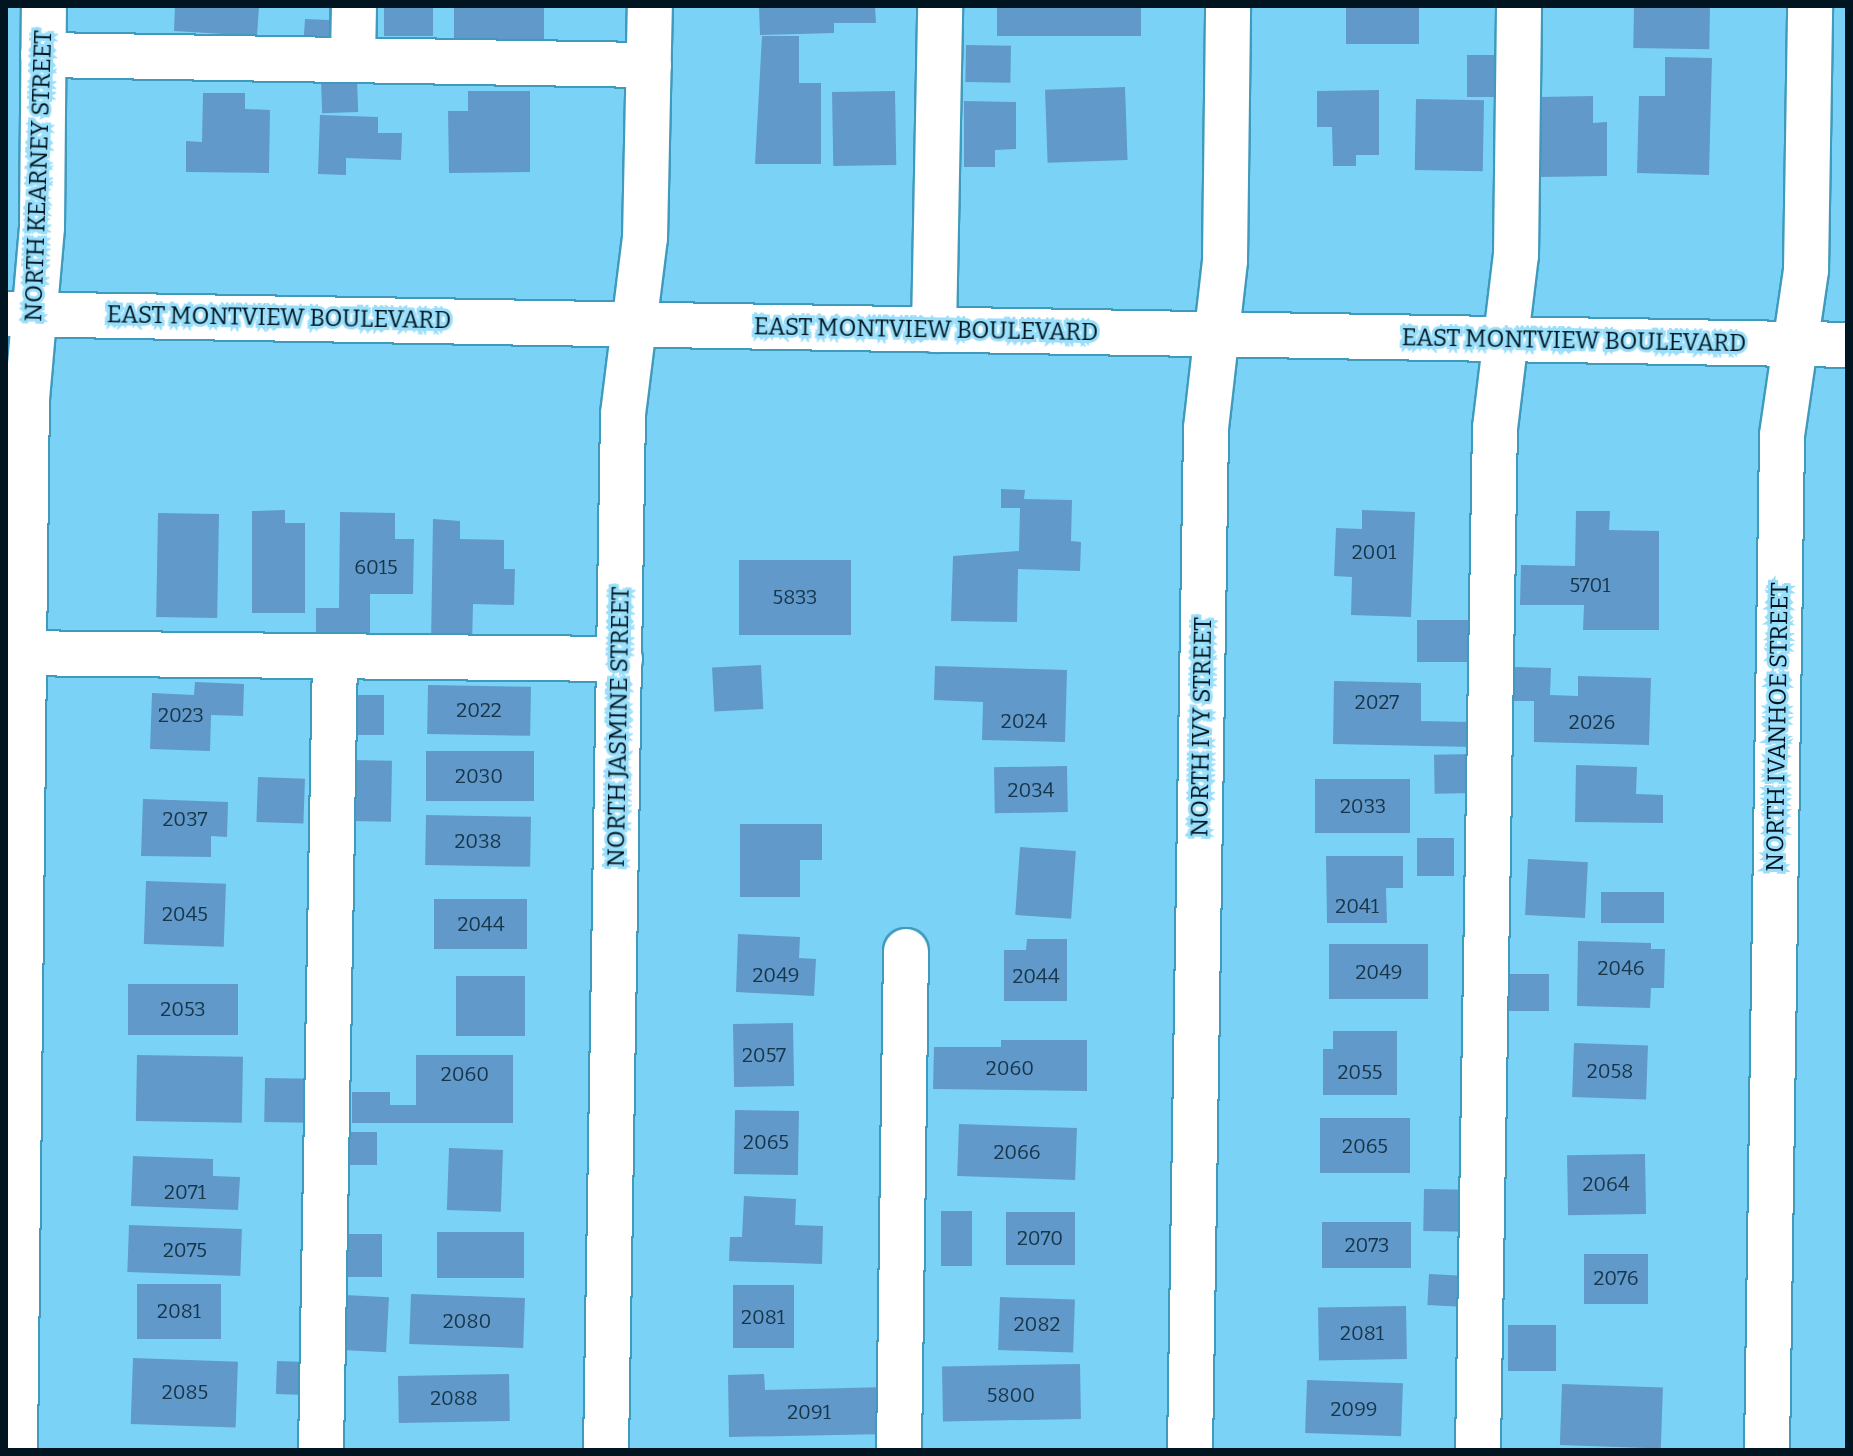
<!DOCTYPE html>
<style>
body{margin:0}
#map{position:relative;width:1853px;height:1456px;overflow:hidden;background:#7ad3f7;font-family:Bitter,serif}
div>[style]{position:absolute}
.building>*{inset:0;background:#6199ca;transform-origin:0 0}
.roads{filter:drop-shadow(2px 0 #3f9abc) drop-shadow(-2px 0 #3f9abc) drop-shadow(0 2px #3f9abc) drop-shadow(0 -2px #3f9abc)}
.minor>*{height:44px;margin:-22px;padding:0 22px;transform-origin:22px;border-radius:22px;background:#fff}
span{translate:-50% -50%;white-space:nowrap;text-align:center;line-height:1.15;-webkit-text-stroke:6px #99defa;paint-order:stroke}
.number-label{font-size:20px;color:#18364a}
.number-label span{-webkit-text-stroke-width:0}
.street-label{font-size:24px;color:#00151f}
.frame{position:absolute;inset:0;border:8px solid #00151f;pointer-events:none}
</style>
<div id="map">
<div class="building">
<i style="clip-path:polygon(175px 6px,259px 6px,257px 36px,174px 31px)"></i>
<i style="clip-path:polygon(329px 6px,352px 6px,349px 52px,303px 49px,305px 19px,329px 20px)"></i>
<i style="left:384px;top:6px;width:49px;height:30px"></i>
<i style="left:454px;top:6px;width:90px;height:39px"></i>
<i style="clip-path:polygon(759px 6px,875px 6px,876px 23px,834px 23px,834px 33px,760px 35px)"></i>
<i style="left:997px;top:6px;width:144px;height:30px"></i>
<i style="left:1346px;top:6px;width:73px;height:38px"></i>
<i style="left:1634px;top:6px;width:76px;height:42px;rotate:1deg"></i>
<i style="clip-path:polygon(762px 36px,799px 36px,799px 83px,821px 83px,821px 164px,755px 164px)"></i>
<i style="left:966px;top:45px;width:45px;height:37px;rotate:1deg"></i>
<i style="left:1467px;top:55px;width:38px;height:42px"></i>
<i style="clip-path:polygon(1665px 57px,1712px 58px,1709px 175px,1637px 173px,1639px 96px,1665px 96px)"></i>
<i style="left:357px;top:79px;width:33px;height:36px;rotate:88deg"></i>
<i style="left:1125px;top:87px;width:73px;height:80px;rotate:88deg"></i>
<i style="clip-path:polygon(1379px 90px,1379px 155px,1356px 155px,1356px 166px,1333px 166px,1332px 127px,1317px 127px,1317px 91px)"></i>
<i style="clip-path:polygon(468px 91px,530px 91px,530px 172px,449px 173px,448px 111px,468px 111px)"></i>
<i style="left:895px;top:91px;width:74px;height:63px;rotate:89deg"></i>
<i style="clip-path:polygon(203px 93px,245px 93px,245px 109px,270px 110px,269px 173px,186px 172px,186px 141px,202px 142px)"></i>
<i style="clip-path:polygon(1593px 96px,1593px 123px,1607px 122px,1607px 176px,1540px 177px,1539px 97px)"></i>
<i style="left:1416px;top:99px;width:68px;height:71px;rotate:1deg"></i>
<i style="clip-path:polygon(964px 101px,1016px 102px,1016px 149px,995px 150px,995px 167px,964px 167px)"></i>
<i style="clip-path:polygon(320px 115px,378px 117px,378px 133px,402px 133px,401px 160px,346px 158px,346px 175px,318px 174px)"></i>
<i style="clip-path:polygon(1001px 489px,1025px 490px,1024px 499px,1072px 500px,1071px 541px,1081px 542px,1080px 571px,1018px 569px,1017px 622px,951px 621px,953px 556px,1019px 551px,1020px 508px,1001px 508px)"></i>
<i style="clip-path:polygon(285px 510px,285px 523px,305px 523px,305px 613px,252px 613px,252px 511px)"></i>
<i style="clip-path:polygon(1362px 510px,1415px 512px,1411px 617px,1351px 615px,1352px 577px,1334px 576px,1336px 528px,1362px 529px)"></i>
<i style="clip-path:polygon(1576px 511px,1610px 511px,1609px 530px,1659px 531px,1659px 630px,1583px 630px,1584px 605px,1520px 605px,1521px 565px,1575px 566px)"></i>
<i style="clip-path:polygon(340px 512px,395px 513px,395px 539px,414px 539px,413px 594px,370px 594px,370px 644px,316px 643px,316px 608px,339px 608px)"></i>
<i style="left:158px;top:513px;width:61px;height:104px;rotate:1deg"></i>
<i style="clip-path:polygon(433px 519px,460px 521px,460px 539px,504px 540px,504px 569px,515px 569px,514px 605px,473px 604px,472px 645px,431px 644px)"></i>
<i style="left:739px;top:560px;width:112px;height:75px"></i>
<i style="left:1417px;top:620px;width:52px;height:42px"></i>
<i style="left:761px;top:665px;width:44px;height:49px;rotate:87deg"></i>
<i style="clip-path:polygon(935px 666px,1067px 670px,1065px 742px,982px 740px,983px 702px,934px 700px)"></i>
<i style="clip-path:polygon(1513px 667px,1551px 668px,1550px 695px,1578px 696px,1578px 676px,1651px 678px,1649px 745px,1534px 742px,1534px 701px,1512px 701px)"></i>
<i style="clip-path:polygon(1334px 681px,1421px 683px,1421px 721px,1472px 722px,1472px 747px,1333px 744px)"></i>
<i style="clip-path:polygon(195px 682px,244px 684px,243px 716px,211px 715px,210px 751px,150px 749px,152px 693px,194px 695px)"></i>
<i style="left:428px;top:685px;width:103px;height:49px;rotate:1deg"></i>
<i style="left:345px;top:695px;width:39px;height:40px"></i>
<i style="left:426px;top:751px;width:108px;height:50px"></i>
<i style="left:1475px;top:754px;width:39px;height:41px;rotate:89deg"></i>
<i style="left:352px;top:760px;width:40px;height:61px;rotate:1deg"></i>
<i style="clip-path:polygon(1576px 765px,1637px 767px,1636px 794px,1663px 795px,1663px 823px,1575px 822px)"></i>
<i style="left:1067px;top:766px;width:46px;height:73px;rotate:89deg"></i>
<i style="left:258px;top:777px;width:47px;height:45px;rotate:2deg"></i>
<i style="left:1315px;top:779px;width:95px;height:54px"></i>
<i style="clip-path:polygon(143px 799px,228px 802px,227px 837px,211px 836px,211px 857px,141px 856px)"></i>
<i style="left:426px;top:815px;width:105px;height:50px;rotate:1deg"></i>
<i style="clip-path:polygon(740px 824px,822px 824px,822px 860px,800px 860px,800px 897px,740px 897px)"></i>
<i style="left:1417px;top:838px;width:37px;height:38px"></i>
<i style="left:1020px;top:847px;width:56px;height:68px;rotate:4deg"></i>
<i style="clip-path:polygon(1326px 856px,1403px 856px,1403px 888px,1386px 888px,1387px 923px,1327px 923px)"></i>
<i style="left:1528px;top:859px;width:60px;height:56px;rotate:3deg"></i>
<i style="left:146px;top:881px;width:80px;height:63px;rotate:2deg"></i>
<i style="left:1601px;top:892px;width:63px;height:31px"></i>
<i style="left:434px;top:899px;width:93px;height:50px"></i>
<i style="clip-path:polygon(738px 934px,800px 937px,799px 958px,816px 959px,814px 996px,736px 992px)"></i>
<i style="clip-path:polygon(1027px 939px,1067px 939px,1067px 1001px,1004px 1001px,1004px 950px,1026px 950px)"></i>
<i style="clip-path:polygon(1578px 941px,1651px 943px,1651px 949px,1665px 949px,1664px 988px,1651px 988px,1650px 1008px,1577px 1006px)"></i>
<i style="left:1428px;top:944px;width:55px;height:99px;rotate:90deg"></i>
<i style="left:1507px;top:974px;width:42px;height:37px"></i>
<i style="left:456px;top:976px;width:69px;height:60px"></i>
<i style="left:128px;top:984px;width:110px;height:51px"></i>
<i style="left:793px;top:1023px;width:63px;height:60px;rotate:89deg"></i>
<i style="clip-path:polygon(1333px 1031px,1397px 1031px,1397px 1095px,1323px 1095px,1323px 1049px,1333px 1049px)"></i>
<i style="clip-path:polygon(1001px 1040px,1087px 1040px,1087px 1091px,933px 1089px,934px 1047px,1001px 1047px)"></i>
<i style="left:1574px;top:1043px;width:74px;height:54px;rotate:2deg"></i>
<i style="left:137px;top:1055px;width:106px;height:66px;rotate:1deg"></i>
<i style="clip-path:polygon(416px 1055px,513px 1055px,513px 1123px,352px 1123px,352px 1092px,390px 1092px,390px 1105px,416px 1105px)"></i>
<i style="left:265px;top:1078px;width:43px;height:44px;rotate:1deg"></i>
<i style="left:735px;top:1110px;width:64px;height:64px;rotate:1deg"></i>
<i style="left:1320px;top:1118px;width:90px;height:55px"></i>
<i style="left:959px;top:1124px;width:118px;height:52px;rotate:2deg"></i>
<i style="left:338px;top:1132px;width:39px;height:33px"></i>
<i style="left:449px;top:1148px;width:54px;height:62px;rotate:2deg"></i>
<i style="left:1645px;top:1154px;width:60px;height:78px;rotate:89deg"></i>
<i style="clip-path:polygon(133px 1156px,213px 1159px,213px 1176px,240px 1177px,238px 1210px,131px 1206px)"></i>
<i style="left:1424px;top:1189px;width:44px;height:42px;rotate:1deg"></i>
<i style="clip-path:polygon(744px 1196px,796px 1199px,795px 1225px,823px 1226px,822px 1264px,729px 1261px,730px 1237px,742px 1237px)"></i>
<i style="left:941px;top:1211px;width:31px;height:55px"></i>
<i style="left:1006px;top:1212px;width:69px;height:53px"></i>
<i style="left:1411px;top:1222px;width:46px;height:89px;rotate:90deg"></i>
<i style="left:129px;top:1225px;width:113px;height:47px;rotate:2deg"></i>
<i style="left:524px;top:1232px;width:46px;height:87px;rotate:90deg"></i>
<i style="left:343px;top:1234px;width:39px;height:43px"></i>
<i style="left:1584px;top:1254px;width:64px;height:50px"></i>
<i style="left:1429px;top:1274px;width:43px;height:31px;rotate:3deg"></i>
<i style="left:137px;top:1284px;width:84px;height:55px"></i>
<i style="left:733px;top:1285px;width:61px;height:63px"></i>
<i style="left:411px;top:1294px;width:114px;height:50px;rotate:2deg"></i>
<i style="left:345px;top:1295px;width:44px;height:55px;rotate:3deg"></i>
<i style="left:1000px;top:1297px;width:75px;height:53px;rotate:2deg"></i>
<i style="left:1406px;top:1306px;width:53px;height:88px;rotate:89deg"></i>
<i style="left:1508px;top:1325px;width:48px;height:46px"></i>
<i style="left:133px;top:1358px;width:105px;height:66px;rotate:2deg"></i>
<i style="left:277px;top:1361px;width:35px;height:33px;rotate:2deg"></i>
<i style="left:1080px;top:1364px;width:55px;height:138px;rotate:89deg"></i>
<i style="left:509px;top:1374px;width:47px;height:111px;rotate:89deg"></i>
<i style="clip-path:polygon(764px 1374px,765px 1390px,888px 1387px,889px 1434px,729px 1437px,728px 1375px)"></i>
<i style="left:1307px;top:1380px;width:96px;height:53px;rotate:2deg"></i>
<i style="left:1562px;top:1384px;width:101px;height:61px;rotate:2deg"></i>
</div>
<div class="roads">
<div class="minor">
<i style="left:43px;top:55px;width:606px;rotate:0.95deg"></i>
<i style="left:353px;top:58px;width:52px;rotate:-88.9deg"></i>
<i style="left:6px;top:314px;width:1841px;rotate:0.96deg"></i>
<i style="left:934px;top:330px;width:324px;rotate:-88.9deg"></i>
<i style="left:6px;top:653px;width:614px;rotate:0.56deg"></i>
<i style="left:15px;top:1450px;width:1051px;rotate:-89.35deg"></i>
<i style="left:27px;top:399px;width:173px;rotate:-85deg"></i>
<i style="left:42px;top:227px;width:221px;rotate:-89.5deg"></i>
<i style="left:321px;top:1450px;width:793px;rotate:-88.99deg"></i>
<i style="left:606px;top:1450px;width:1036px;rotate:-89.06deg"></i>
<i style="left:623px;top:414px;width:177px;rotate:-82.9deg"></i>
<i style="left:645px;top:238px;width:232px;rotate:-88.8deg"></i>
<i style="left:899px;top:1450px;width:499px;rotate:-89.2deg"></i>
<i style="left:1190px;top:1450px;width:1022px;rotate:-89.1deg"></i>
<i style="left:1206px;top:428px;width:169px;rotate:-83.5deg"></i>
<i style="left:1225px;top:260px;width:254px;rotate:-89.3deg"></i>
<i style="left:1478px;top:1450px;width:1022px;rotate:-89.05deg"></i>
<i style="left:1495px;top:428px;width:174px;rotate:-83.1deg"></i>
<i style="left:1516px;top:255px;width:249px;rotate:-89.3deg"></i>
<i style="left:1767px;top:1450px;width:1015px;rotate:-89.15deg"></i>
<i style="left:1782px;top:435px;width:167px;rotate:-81.7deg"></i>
<i style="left:1806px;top:270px;width:264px;rotate:-89.1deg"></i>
</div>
</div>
<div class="number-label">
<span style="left:1374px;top:552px">2001</span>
<span style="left:376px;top:567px">6015</span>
<span style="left:1590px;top:585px">5701</span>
<span style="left:795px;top:597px">5833</span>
<span style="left:1377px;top:702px">2027</span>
<span style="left:479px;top:710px">2022</span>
<span style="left:181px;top:715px">2023</span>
<span style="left:1024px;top:721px">2024</span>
<span style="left:1592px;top:722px">2026</span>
<span style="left:479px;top:776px">2030</span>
<span style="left:1031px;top:790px">2034</span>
<span style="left:1363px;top:806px">2033</span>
<span style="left:185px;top:819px">2037</span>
<span style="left:478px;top:841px">2038</span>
<span style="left:1357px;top:906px">2041</span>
<span style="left:185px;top:914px">2045</span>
<span style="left:481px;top:924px">2044</span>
<span style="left:1621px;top:968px">2046</span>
<span style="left:1379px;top:972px">2049</span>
<span style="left:776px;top:975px">2049</span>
<span style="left:1036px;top:976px">2044</span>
<span style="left:183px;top:1009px">2053</span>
<span style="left:764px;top:1055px">2057</span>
<span style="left:1010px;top:1068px">2060</span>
<span style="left:1610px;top:1071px">2058</span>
<span style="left:1360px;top:1072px">2055</span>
<span style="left:465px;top:1074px">2060</span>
<span style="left:766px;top:1142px">2065</span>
<span style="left:1365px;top:1146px">2065</span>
<span style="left:1017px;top:1152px">2066</span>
<span style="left:1606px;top:1184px">2064</span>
<span style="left:185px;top:1192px">2071</span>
<span style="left:1040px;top:1238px">2070</span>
<span style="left:1367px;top:1245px">2073</span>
<span style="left:185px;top:1250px">2075</span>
<span style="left:1616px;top:1278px">2076</span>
<span style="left:179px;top:1311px">2081</span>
<span style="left:763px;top:1317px">2081</span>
<span style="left:467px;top:1321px">2080</span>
<span style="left:1037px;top:1324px">2082</span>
<span style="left:1362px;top:1333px">2081</span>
<span style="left:185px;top:1392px">2085</span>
<span style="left:1011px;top:1395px">5800</span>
<span style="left:454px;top:1398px">2088</span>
<span style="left:1354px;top:1409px">2099</span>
<span style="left:809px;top:1412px">2091</span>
</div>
<div class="street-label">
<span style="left:39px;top:176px;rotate:-88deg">NORTH KEARNEY STREET</span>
<span style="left:279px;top:318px;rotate:1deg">EAST MONTVIEW BOULEVARD</span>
<span style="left:926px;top:330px;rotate:1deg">EAST MONTVIEW BOULEVARD</span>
<span style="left:1574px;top:341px;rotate:1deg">EAST MONTVIEW BOULEVARD</span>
<span style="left:619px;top:727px;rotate:-89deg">NORTH JASMINE STREET</span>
<span style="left:1202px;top:727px;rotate:-89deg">NORTH IVY STREET</span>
<span style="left:1778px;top:727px;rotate:-89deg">NORTH IVANHOE STREET</span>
</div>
<div class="frame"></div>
</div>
